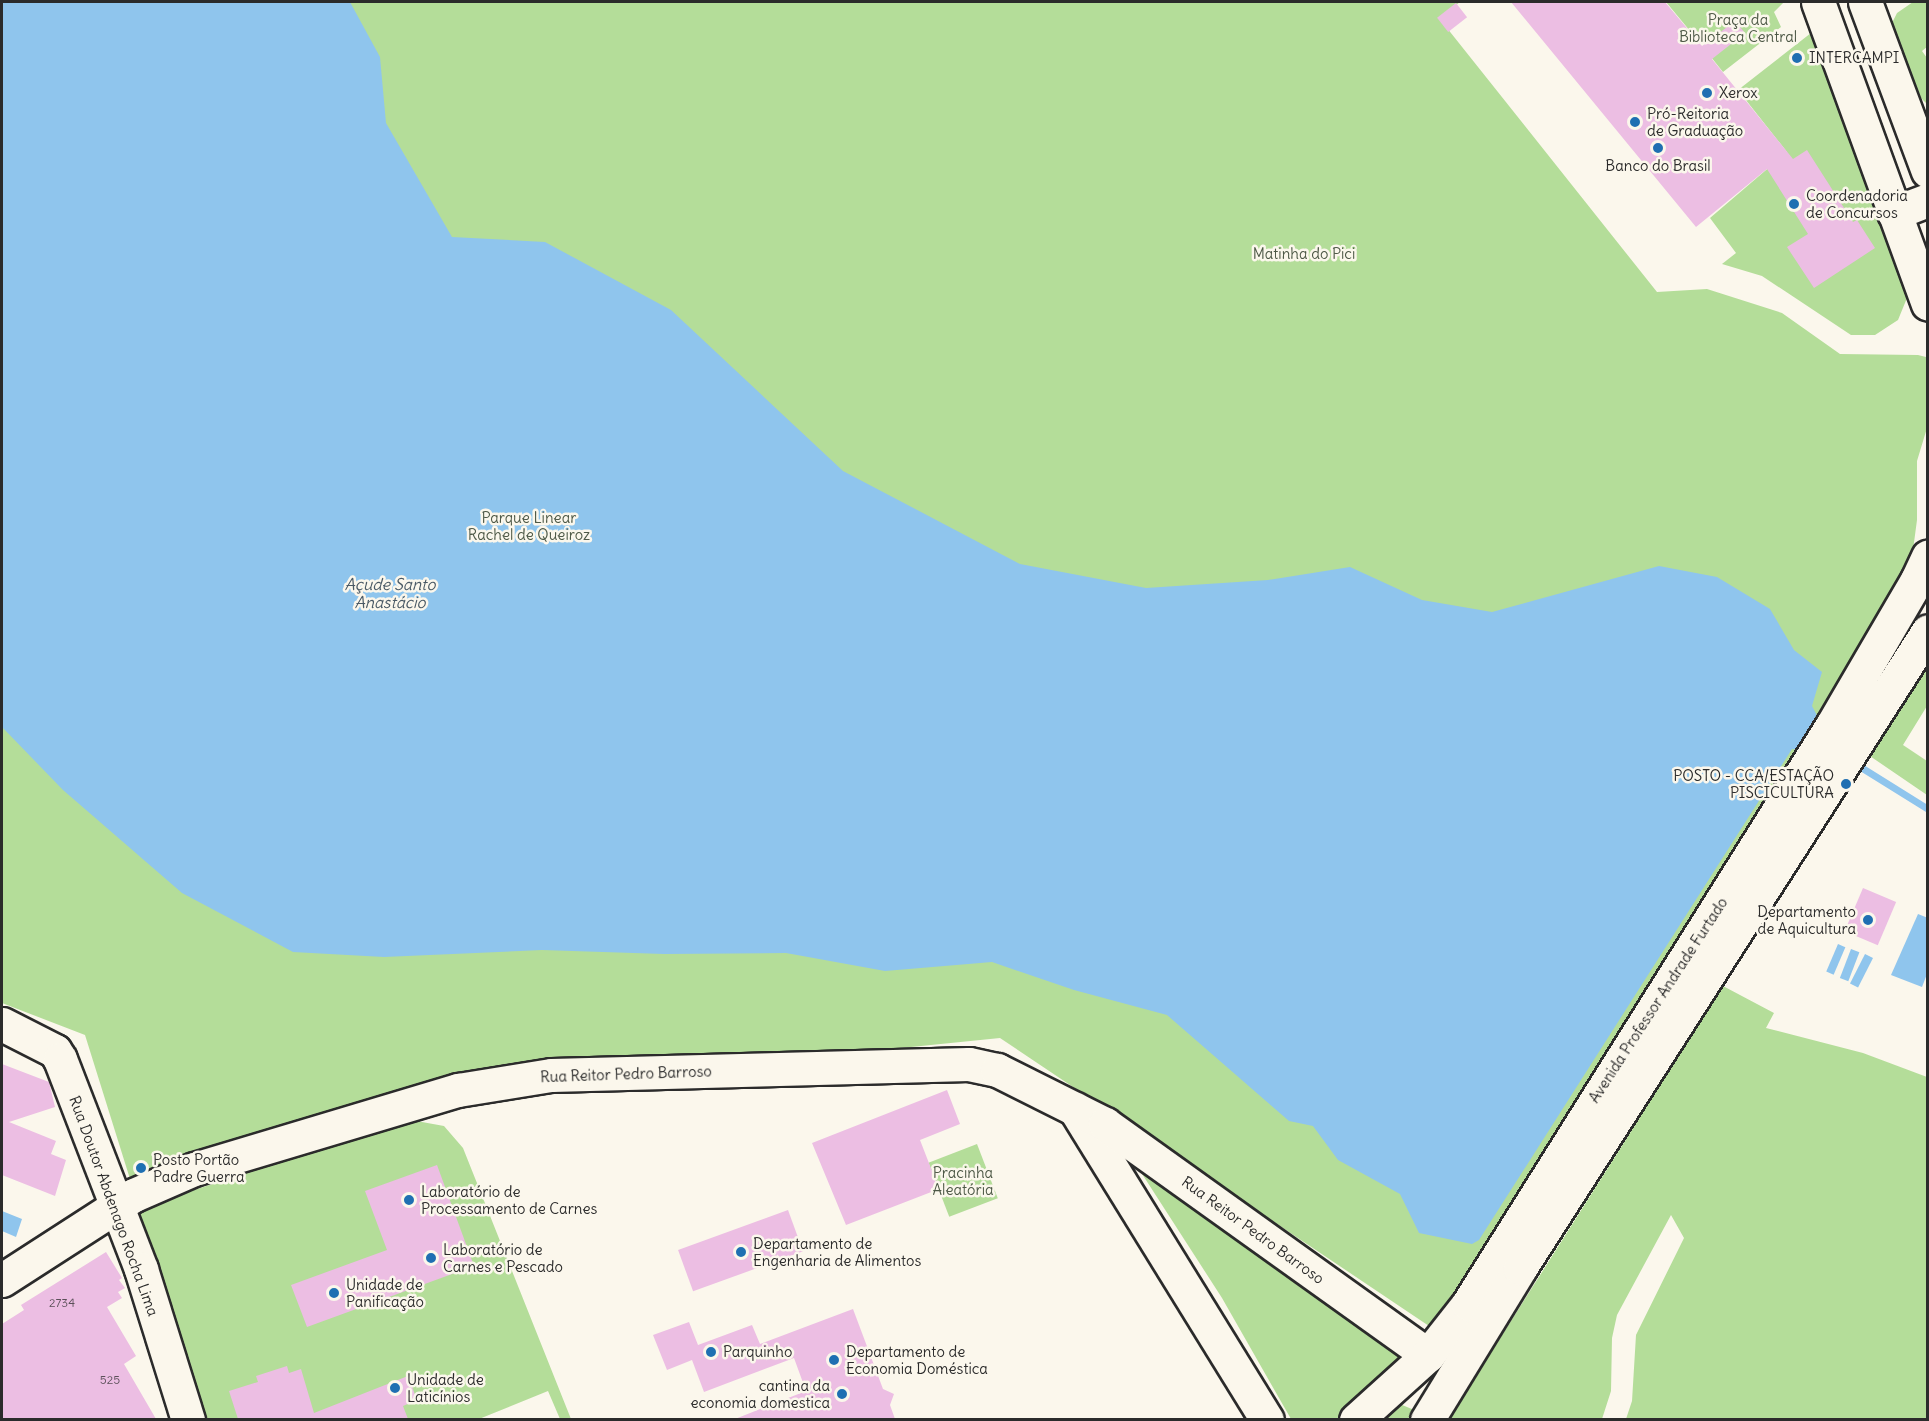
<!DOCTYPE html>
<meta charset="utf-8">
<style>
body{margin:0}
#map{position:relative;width:1929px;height:1421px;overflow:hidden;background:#fbf7ec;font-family:Delius,sans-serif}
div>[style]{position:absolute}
.green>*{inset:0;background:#b4dd99;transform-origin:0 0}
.water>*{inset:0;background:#8fc5ed;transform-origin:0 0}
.stream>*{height:7px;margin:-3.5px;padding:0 3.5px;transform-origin:3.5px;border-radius:3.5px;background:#8fc5ed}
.building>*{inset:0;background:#ecbee3;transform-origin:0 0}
.roads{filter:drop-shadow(2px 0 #2b2b2b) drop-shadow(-2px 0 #2b2b2b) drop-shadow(0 2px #2b2b2b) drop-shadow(0 -2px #2b2b2b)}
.minor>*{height:33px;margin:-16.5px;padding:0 16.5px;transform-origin:16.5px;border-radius:16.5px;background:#fbf7ec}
.dots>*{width:16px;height:16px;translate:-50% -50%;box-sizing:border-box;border:3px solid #fbf7ec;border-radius:50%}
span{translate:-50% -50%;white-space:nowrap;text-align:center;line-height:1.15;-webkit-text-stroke:5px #fbf7ec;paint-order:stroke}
.number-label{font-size:12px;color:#5b5059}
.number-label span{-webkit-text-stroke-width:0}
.park-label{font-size:15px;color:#4d5846}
.poi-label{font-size:15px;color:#2b2b2b}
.left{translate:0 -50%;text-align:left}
.right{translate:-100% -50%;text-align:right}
.street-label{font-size:15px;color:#2b2b2b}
.water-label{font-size:16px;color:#495965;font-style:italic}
.frame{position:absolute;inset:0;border:3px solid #2b2b2b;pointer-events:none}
</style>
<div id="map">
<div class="green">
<i style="clip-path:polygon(2px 2px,1460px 2px,1439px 18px,1657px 292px,1707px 289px,1782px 313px,1840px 354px,1918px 355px,1926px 357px,1927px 428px,1917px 461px,1917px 520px,1913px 550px,1905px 578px,1446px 1319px,1429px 1326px,1000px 1038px,832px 1055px,583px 1060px,130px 1179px,85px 1035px,2px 1003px)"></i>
<i style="clip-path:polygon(1666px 2px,1784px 2px,1774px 12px,1781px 27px,1723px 72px,1711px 57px,1721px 48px,1710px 35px,1700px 43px)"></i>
<i style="clip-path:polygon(1913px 2px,1927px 2px,1927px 47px,1922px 51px,1927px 58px,1927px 104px,1921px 98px,1892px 23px,1897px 13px)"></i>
<i style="clip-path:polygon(1811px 33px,1907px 298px,1898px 320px,1875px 335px,1851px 335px,1762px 276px,1722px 264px,1736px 253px,1710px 218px,1787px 152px,1738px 90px)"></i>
<i style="clip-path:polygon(1927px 651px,1927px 706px,1903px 745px,1927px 761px,1927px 795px,1864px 752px)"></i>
<i style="clip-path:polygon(1723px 986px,1774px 1013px,1766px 1028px,1863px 1053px,1927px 1077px,1927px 1419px,1626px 1419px,1632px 1401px,1636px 1335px,1684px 1238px,1671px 1215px,1617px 1315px,1612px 1338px,1611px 1391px,1602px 1419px,1449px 1419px)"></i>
<i style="clip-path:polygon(411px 1120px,444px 1126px,463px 1148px,571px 1419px,560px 1419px,548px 1391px,479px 1419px,205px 1419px,138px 1208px)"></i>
<i style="left:977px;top:1144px;width:58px;height:52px;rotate:69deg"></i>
<i style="clip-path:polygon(1135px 1163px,1397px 1350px,1404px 1359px,1341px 1419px,1291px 1419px,1222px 1298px)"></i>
<i style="clip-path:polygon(1395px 1402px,1419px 1412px,1414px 1419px,1377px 1420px)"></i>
</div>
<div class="water">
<i style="clip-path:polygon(2px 2px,350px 2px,380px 57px,386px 123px,452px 237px,545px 242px,671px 310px,843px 471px,1020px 564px,1146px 588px,1268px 580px,1350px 567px,1422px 600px,1492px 612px,1659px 566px,1717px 577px,1770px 609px,1794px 650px,1822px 672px,1812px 706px,1820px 721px,1801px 750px,1792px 749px,1479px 1240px,1472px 1244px,1419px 1233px,1400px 1194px,1338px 1160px,1313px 1126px,1289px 1121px,1167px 1015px,1074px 990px,992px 962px,885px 971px,786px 953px,664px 954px,542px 950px,384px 957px,293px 952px,182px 893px,63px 790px,2px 727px)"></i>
<i style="clip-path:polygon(1918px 914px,1928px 918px,1927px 974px,1922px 987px,1891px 975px)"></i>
<i style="left:1838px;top:944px;width:8px;height:30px;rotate:23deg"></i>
<i style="left:1851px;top:949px;width:9px;height:31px;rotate:21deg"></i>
<i style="left:1865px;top:954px;width:9px;height:33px;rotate:27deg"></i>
<i style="clip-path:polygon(2px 1211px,22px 1219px,16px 1237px,2px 1231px)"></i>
</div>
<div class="stream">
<i style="left:1859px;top:766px;width:81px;rotate:31.9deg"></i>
</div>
<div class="building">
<i style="clip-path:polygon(1511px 2px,1665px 2px,1702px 46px,1735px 21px,1745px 33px,1712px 59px,1793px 159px,1807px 150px,1853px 222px,1857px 220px,1875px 248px,1814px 288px,1787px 247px,1808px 234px,1767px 169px,1696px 227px)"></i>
<i style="left:1456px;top:3px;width:18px;height:24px;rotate:52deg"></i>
<i style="left:1863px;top:888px;width:36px;height:47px;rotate:23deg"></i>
<i style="clip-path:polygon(2px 1064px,49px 1082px,55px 1107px,9px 1122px,56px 1141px,51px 1154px,66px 1160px,55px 1196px,2px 1175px)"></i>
<i style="clip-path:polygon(947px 1090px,960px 1124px,920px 1140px,939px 1189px,846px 1225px,812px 1143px)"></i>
<i style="clip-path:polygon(437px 1165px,474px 1266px,307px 1327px,291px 1285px,387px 1250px,365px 1191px)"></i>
<i style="left:788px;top:1210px;width:44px;height:117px;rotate:70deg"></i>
<i style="clip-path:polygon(106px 1252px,122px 1278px,119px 1280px,125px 1288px,118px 1292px,122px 1298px,107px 1307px,136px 1356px,124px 1364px,156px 1419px,2px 1419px,2px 1324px,24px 1310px,21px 1305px)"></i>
<i style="clip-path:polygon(853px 1309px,883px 1389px,894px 1394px,890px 1405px,895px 1419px,735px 1419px,806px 1391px,794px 1358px,704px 1392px,692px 1360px,667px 1370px,653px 1335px,689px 1322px,698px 1345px,752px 1325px,760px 1344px)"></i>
<i style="clip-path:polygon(287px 1366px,289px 1373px,301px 1369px,314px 1413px,408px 1376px,417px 1400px,403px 1406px,408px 1419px,238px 1419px,229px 1391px,258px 1382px,256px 1376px)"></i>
</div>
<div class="roads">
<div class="minor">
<i style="left:1818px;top:2px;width:321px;rotate:70deg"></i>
<i style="left:1865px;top:2px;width:180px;rotate:69.6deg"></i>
<i style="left:1894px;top:213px;width:36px;rotate:-21deg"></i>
<i style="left:2px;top:1024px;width:59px;rotate:27deg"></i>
<i style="left:55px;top:1051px;width:9px;rotate:58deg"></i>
<i style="left:60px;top:1059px;width:225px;rotate:68.9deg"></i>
<i style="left:141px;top:1269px;width:158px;rotate:72.7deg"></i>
<i style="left:1075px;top:1109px;width:365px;rotate:58.3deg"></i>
<i style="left:2px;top:1280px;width:157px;rotate:-32.8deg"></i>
<i style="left:134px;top:1195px;width:65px;rotate:-23.4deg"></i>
<i style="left:194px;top:1169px;width:276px;rotate:-16.7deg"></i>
<i style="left:458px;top:1090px;width:94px;rotate:-9.2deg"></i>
<i style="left:551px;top:1075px;width:418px;rotate:-1.5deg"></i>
<i style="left:969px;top:1064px;width:29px;rotate:12deg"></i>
<i style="left:997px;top:1070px;width:121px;rotate:26.6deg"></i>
<i style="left:1105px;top:1124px;width:397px;rotate:35.6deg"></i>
<i style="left:1356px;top:1420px;width:97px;rotate:-42.1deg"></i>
<i style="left:1428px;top:1355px;width:65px;rotate:-51.9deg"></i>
<i style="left:1468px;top:1304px;width:682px;rotate:-57.83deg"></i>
<i style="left:1831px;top:727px;width:170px;rotate:-59.7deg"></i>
<i style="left:1917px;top:580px;width:26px;rotate:-65deg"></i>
<i style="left:1427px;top:1420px;width:178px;rotate:-58.5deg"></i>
<i style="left:1520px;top:1268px;width:756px;rotate:-57.36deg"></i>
</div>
</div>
<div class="dots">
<i style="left:1797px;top:58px;background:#1f6fb2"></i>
<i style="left:1707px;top:93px;background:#1f6fb2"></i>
<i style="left:1635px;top:122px;background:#1f6fb2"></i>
<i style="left:1658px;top:148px;background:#1f6fb2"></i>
<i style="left:1794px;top:204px;background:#1f6fb2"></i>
<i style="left:1846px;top:784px;background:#1f6fb2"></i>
<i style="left:1868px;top:920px;background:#1f6fb2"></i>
<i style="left:141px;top:1168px;background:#1f6fb2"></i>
<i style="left:409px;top:1200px;background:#1f6fb2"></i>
<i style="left:741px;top:1252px;background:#1f6fb2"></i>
<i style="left:431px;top:1258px;background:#1f6fb2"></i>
<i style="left:334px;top:1293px;background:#1f6fb2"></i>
<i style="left:711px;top:1352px;background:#1f6fb2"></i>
<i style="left:834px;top:1360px;background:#1f6fb2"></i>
<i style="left:395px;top:1388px;background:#1f6fb2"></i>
<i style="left:842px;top:1394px;background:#1f6fb2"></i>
</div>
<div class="number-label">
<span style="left:62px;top:1303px">2734</span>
<span style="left:110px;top:1380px">525</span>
</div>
<div class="park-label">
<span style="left:1738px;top:28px">Praça da<br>Biblioteca Central</span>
<span style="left:1304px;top:254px">Matinha do Pici</span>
<span style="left:529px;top:526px">Parque Linear<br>Rachel de Queiroz</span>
<span style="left:963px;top:1181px">Pracinha<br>Aleatória</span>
</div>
<div class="poi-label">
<span class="left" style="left:1809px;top:58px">INTERCAMPI</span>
<span class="left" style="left:1719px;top:93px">Xerox</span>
<span class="left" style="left:1647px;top:122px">Pró-Reitoria<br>de Graduação</span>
<span style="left:1658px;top:166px">Banco do Brasil</span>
<span class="left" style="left:1806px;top:204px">Coordenadoria<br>de Concursos</span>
<span class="right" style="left:1834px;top:784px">POSTO - CCA/ESTAÇÃO<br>PISCICULTURA</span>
<span class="right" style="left:1856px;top:920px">Departamento<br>de Aquicultura</span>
<span class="left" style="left:153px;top:1168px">Posto Portão<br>Padre Guerra</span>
<span class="left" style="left:421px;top:1200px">Laboratório de<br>Processamento de Carnes</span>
<span class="left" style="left:753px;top:1252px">Departamento de<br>Engenharia de Alimentos</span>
<span class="left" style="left:443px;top:1258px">Laboratório de<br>Carnes e Pescado</span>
<span class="left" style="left:346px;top:1293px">Unidade de<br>Panificação</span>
<span class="left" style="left:846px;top:1360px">Departamento de<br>Economia Doméstica</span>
<span class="left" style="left:723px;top:1352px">Parquinho</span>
<span class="left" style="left:407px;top:1388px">Unidade de<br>Laticínios</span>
<span class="right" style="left:830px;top:1394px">cantina da<br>economia domestica</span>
</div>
<div class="street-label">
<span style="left:1658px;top:1000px;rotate:-57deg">Avenida Professor Andrade Furtado</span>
<span style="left:626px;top:1074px;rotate:-2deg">Rua Reitor Pedro Barroso</span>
<span style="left:114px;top:1206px;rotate:70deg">Rua Doutor Abdenago Rocha Lima</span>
<span style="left:1253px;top:1230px;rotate:36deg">Rua Reitor Pedro Barroso</span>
</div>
<div class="water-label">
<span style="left:390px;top:593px">Açude Santo<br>Anastácio</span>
</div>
<div class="frame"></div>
</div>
